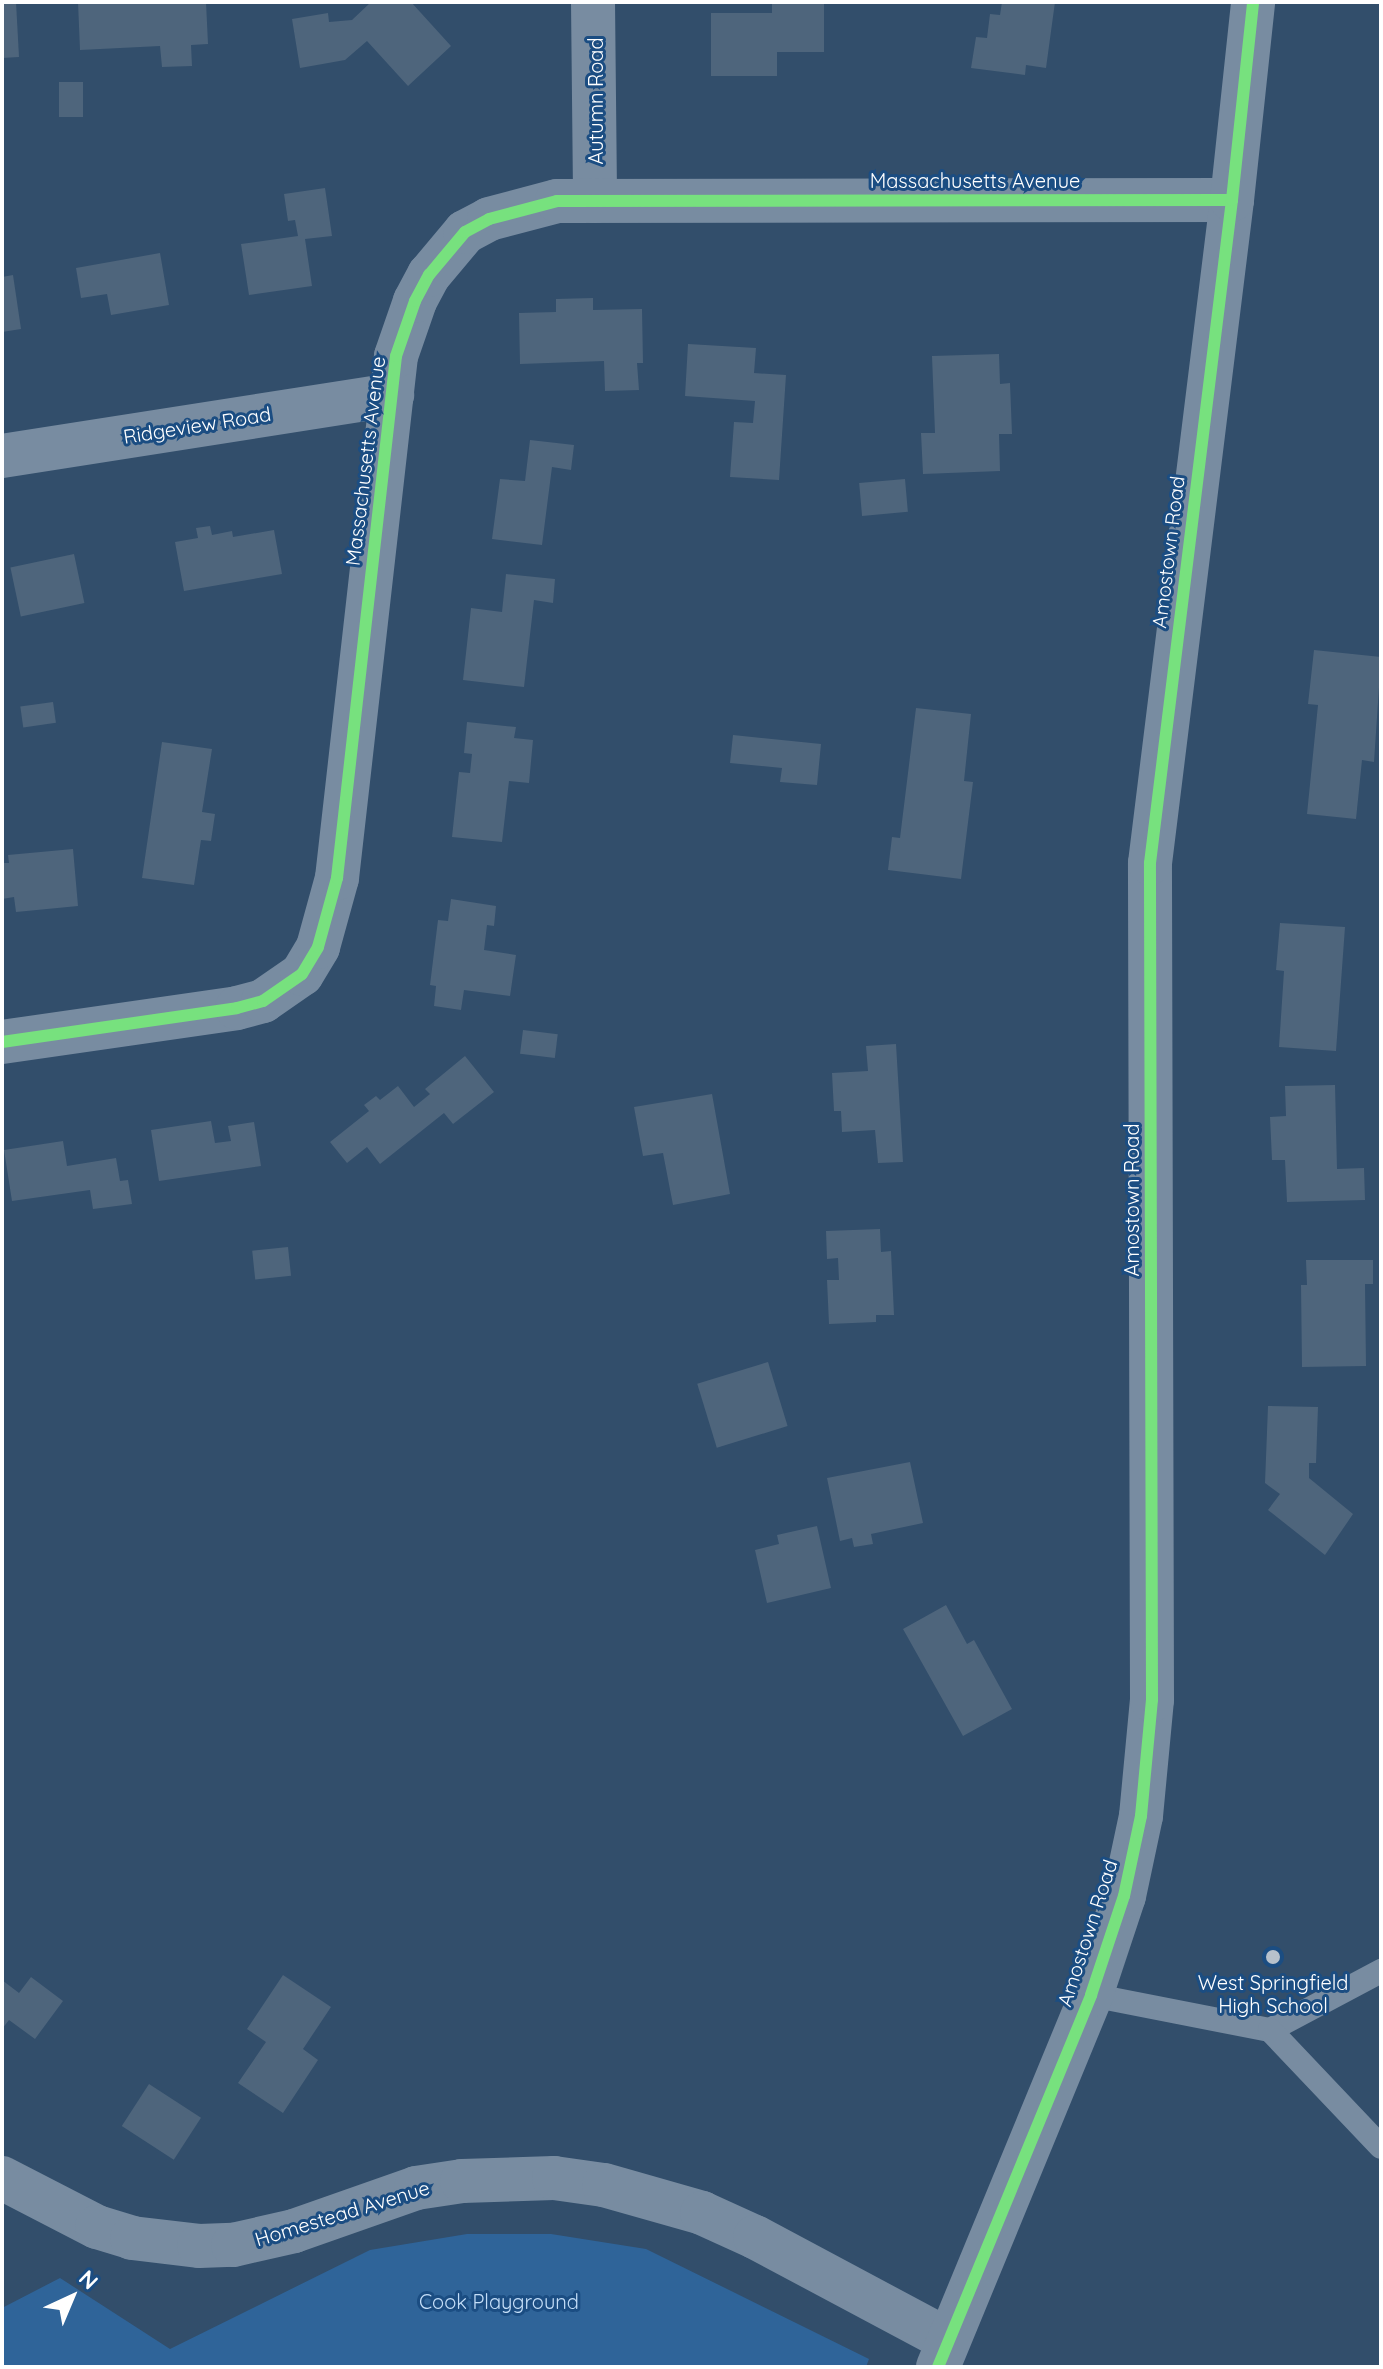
<!DOCTYPE html>
<style>
body{margin:0}
#map{position:relative;width:1383px;height:2369px;overflow:hidden;background:#324e6b;font-family:Quicksand,sans-serif}
div>[style]{position:absolute}
.green>*{inset:0;background:#2f6499}
.building>*{inset:0;background:#4e657c;transform-origin:0 0}
.service>*{height:24px;margin:-12px;padding:0 12px;transform-origin:12px;border-radius:12px;background:#788ca1}
.minor>*{height:44px;margin:-22px;padding:0 22px;transform-origin:22px;border-radius:22px;background:#788ca1}
.tertiary>*{height:44px;margin:-22px;padding:0 22px;transform-origin:22px;border-radius:22px;background:#788ca1}
.cycleway>*{height:12px;margin:-6px;padding:0 6px;transform-origin:6px;border-radius:6px;background:#77e17e}
.dots>*{width:22px;height:22px;translate:-50% -50%;box-sizing:border-box;border:4px solid #1b4d82;border-radius:50%}
span{translate:-50% -50%;white-space:nowrap;text-align:center;line-height:1.15;-webkit-text-stroke:6px #1b4d82;paint-order:stroke}
.street-label{font-size:20px;color:#fff}
.poi-label{font-size:20px;color:#fff}
.park-label{font-size:20px;color:#c4def8}
.frame{position:absolute;inset:0;border:4px solid #fff;pointer-events:none}
.north{position:absolute;left:32px;top:2257px;width:80px;height:80px;-webkit-text-stroke:6px #1b4d82;paint-order:stroke;rotate:44deg;font-size:22px;font-weight:700;line-height:32px;text-align:center;color:#fff}
.north::after{content:'';display:block;margin:auto;width:28px;height:36px;background:#fff;clip-path:polygon(50% 0,100% 100%,50% 72%,0 100%)}
</style>
<div id="map">
<div class="green">
<i style="clip-path:polygon(467px 2234px,551px 2234px,646px 2249px,869px 2359px,866px 2367px,2px 2367px,2px 2308px,60px 2278px,170px 2349px,370px 2250px)"></i>
</div>
<div class="building">
<i style="clip-path:polygon(16px 2px,19px 57px,2px 58px,2px 3px)"></i>
<i style="clip-path:polygon(78px 2px,206px 2px,208px 44px,191px 45px,192px 66px,162px 67px,160px 46px,80px 50px)"></i>
<i style="clip-path:polygon(371px 2px,411px 2px,451px 46px,408px 86px,367px 41px,345px 60px,300px 68px,292px 19px,328px 13px,329px 22px,352px 20px)"></i>
<i style="clip-path:polygon(772px 2px,824px 2px,824px 52px,777px 52px,777px 76px,711px 76px,711px 13px,772px 13px)"></i>
<i style="clip-path:polygon(1002px 2px,1055px 2px,1046px 68px,1026px 65px,1025px 75px,971px 68px,976px 37px,987px 38px,990px 14px,1000px 15px)"></i>
<i style="left:59px;top:82px;width:24px;height:35px"></i>
<i style="clip-path:polygon(325px 188px,332px 236px,305px 239px,312px 286px,249px 295px,241px 244px,298px 236px,295px 220px,288px 221px,284px 194px)"></i>
<i style="clip-path:polygon(160px 253px,169px 305px,111px 315px,107px 294px,81px 298px,76px 268px)"></i>
<i style="clip-path:polygon(13px 275px,21px 329px,2px 332px,2px 277px)"></i>
<i style="clip-path:polygon(593px 298px,593px 310px,642px 309px,643px 363px,637px 363px,639px 390px,605px 391px,604px 361px,520px 364px,519px 313px,556px 312px,556px 299px)"></i>
<i style="clip-path:polygon(688px 344px,756px 348px,754px 373px,786px 375px,779px 480px,730px 477px,734px 422px,753px 423px,755px 401px,685px 396px)"></i>
<i style="clip-path:polygon(999px 354px,1000px 384px,1010px 383px,1012px 434px,999px 434px,1000px 471px,923px 474px,921px 433px,935px 433px,932px 356px)"></i>
<i style="clip-path:polygon(530px 440px,574px 445px,571px 470px,552px 467px,542px 545px,492px 539px,500px 479px,525px 481px)"></i>
<i style="left:905px;top:479px;width:33px;height:46px;rotate:85deg"></i>
<i style="clip-path:polygon(210px 526px,212px 535px,232px 531px,233px 537px,274px 530px,282px 574px,184px 591px,175px 542px,198px 538px,196px 528px)"></i>
<i style="left:74px;top:554px;width:50px;height:65px;rotate:78deg"></i>
<i style="clip-path:polygon(506px 574px,555px 579px,553px 603px,534px 600px,524px 687px,463px 680px,471px 608px,502px 612px)"></i>
<i style="clip-path:polygon(1314px 650px,1381px 657px,1374px 762px,1362px 760px,1356px 819px,1307px 814px,1318px 705px,1308px 704px)"></i>
<i style="left:53px;top:702px;width:21px;height:33px;rotate:82deg"></i>
<i style="clip-path:polygon(916px 708px,971px 714px,964px 781px,973px 782px,961px 879px,888px 870px,892px 837px,900px 838px)"></i>
<i style="clip-path:polygon(467px 722px,516px 727px,514px 738px,533px 740px,529px 783px,509px 781px,502px 842px,452px 837px,459px 772px,470px 773px,472px 754px,464px 753px)"></i>
<i style="clip-path:polygon(733px 735px,821px 744px,817px 785px,780px 782px,782px 768px,730px 763px)"></i>
<i style="clip-path:polygon(162px 742px,212px 749px,202px 812px,215px 814px,211px 841px,201px 840px,194px 885px,142px 878px)"></i>
<i style="clip-path:polygon(73px 849px,78px 906px,16px 912px,14px 897px,2px 899px,2px 863px,9px 863px,8px 855px)"></i>
<i style="clip-path:polygon(451px 899px,496px 906px,494px 926px,487px 925px,484px 950px,516px 955px,510px 996px,464px 990px,461px 1010px,434px 1006px,436px 986px,430px 985px,438px 920px,448px 921px)"></i>
<i style="clip-path:polygon(1280px 923px,1345px 927px,1336px 1051px,1279px 1047px,1284px 971px,1276px 970px)"></i>
<i style="left:523px;top:1030px;width:35px;height:24px;rotate:7deg"></i>
<i style="clip-path:polygon(896px 1044px,903px 1162px,878px 1163px,875px 1130px,842px 1132px,841px 1111px,834px 1111px,832px 1073px,868px 1071px,866px 1046px)"></i>
<i style="clip-path:polygon(465px 1056px,494px 1092px,453px 1124px,444px 1113px,380px 1164px,367px 1147px,347px 1163px,330px 1142px,369px 1111px,364px 1105px,376px 1096px,380px 1100px,398px 1086px,414px 1107px,430px 1094px,425px 1089px)"></i>
<i style="clip-path:polygon(1335px 1085px,1337px 1169px,1364px 1168px,1365px 1200px,1287px 1202px,1285px 1160px,1272px 1160px,1270px 1117px,1286px 1116px,1285px 1086px)"></i>
<i style="clip-path:polygon(712px 1094px,730px 1194px,673px 1205px,663px 1153px,643px 1156px,634px 1107px)"></i>
<i style="clip-path:polygon(211px 1121px,215px 1143px,231px 1141px,228px 1126px,254px 1122px,261px 1166px,159px 1181px,151px 1130px)"></i>
<i style="clip-path:polygon(63px 1141px,67px 1166px,116px 1158px,120px 1181px,128px 1180px,132px 1204px,93px 1209px,90px 1190px,12px 1201px,4px 1150px)"></i>
<i style="clip-path:polygon(880px 1229px,881px 1252px,891px 1251px,894px 1315px,876px 1315px,876px 1322px,829px 1324px,827px 1280px,839px 1280px,838px 1258px,827px 1259px,826px 1231px)"></i>
<i style="left:288px;top:1247px;width:29px;height:36px;rotate:84deg"></i>
<i style="clip-path:polygon(1306px 1260px,1373px 1260px,1373px 1284px,1365px 1284px,1366px 1366px,1302px 1367px,1301px 1285px,1307px 1285px)"></i>
<i style="left:768px;top:1362px;width:67px;height:74px;rotate:73deg"></i>
<i style="clip-path:polygon(1268px 1406px,1318px 1407px,1316px 1463px,1309px 1463px,1309px 1478px,1353px 1514px,1325px 1555px,1268px 1510px,1280px 1494px,1265px 1483px)"></i>
<i style="clip-path:polygon(910px 1462px,923px 1523px,871px 1534px,873px 1544px,854px 1547px,852px 1538px,840px 1541px,827px 1478px)"></i>
<i style="clip-path:polygon(817px 1526px,831px 1588px,767px 1603px,755px 1550px,779px 1544px,777px 1535px)"></i>
<i style="clip-path:polygon(946px 1605px,967px 1644px,974px 1640px,1012px 1709px,963px 1736px,903px 1629px)"></i>
<i style="clip-path:polygon(283px 1975px,331px 2007px,303px 2049px,318px 2060px,283px 2113px,238px 2083px,266px 2042px,247px 2029px)"></i>
<i style="clip-path:polygon(31px 1977px,63px 2001px,35px 2039px,9px 2020px,2px 2029px,2px 1980px,19px 1993px)"></i>
<i style="left:149px;top:2084px;width:62px;height:50px;rotate:33deg"></i>
</div>
<div class="service">
<i style="left:1091px;top:1995px;width:182px;rotate:11.1deg"></i>
<i style="left:1270px;top:2030px;width:126px;rotate:-28deg"></i>
<i style="left:1270px;top:2030px;width:161px;rotate:46.5deg"></i>
</div>
<div class="minor">
<i style="left:593px;top:2px;width:199px;rotate:89.4deg"></i>
<i style="left:2px;top:456px;width:395px;rotate:-8.9deg"></i>
<i style="left:2px;top:1042px;width:237px;rotate:-8.2deg"></i>
<i style="left:237px;top:1008px;width:27px;rotate:-15deg"></i>
<i style="left:263px;top:1001px;width:47px;rotate:-34.7deg"></i>
<i style="left:302px;top:974px;width:31px;rotate:-59deg"></i>
<i style="left:318px;top:947px;width:72px;rotate:-74.6deg"></i>
<i style="left:337px;top:878px;width:525px;rotate:-83.55deg"></i>
<i style="left:396px;top:356px;width:58px;rotate:-70.9deg"></i>
<i style="left:415px;top:301px;width:30px;rotate:-62deg"></i>
<i style="left:429px;top:275px;width:56px;rotate:-50.1deg"></i>
<i style="left:465px;top:232px;width:27px;rotate:-28deg"></i>
<i style="left:489px;top:219px;width:70px;rotate:-14.8deg"></i>
<i style="left:557px;top:201px;width:675px;rotate:-0.08deg"></i>
<i style="left:2px;top:2178px;width:107px;rotate:27.3deg"></i>
<i style="left:97px;top:2227px;width:37px;rotate:17deg"></i>
<i style="left:132px;top:2238px;width:67px;rotate:6.8deg"></i>
<i style="left:199px;top:2246px;width:34px;rotate:-2deg"></i>
<i style="left:233px;top:2245px;width:63px;rotate:-12.9deg"></i>
<i style="left:294px;top:2231px;width:129px;rotate:-19.4deg"></i>
<i style="left:416px;top:2188px;width:47px;rotate:-8.7deg"></i>
<i style="left:462px;top:2181px;width:92px;rotate:-1.9deg"></i>
<i style="left:554px;top:2178px;width:50px;rotate:8deg"></i>
<i style="left:604px;top:2185px;width:102px;rotate:15.9deg"></i>
<i style="left:702px;top:2213px;width:58px;rotate:24.4deg"></i>
<i style="left:755px;top:2237px;width:219px;rotate:28.1deg"></i>
</div>
<div class="tertiary">
<i style="left:938px;top:2367px;width:402px;rotate:-67.6deg"></i>
<i style="left:1091px;top:1995px;width:104px;rotate:-71.6deg"></i>
<i style="left:1124px;top:1896px;width:82px;rotate:-78deg"></i>
<i style="left:1141px;top:1816px;width:117px;rotate:-84.6deg"></i>
<i style="left:1152px;top:1700px;width:837px;rotate:-90.14deg"></i>
<i style="left:1150px;top:863px;width:668px;rotate:-82.95deg"></i>
<i style="left:1232px;top:200px;width:199px;rotate:-83.9deg"></i>
</div>
<div class="cycleway">
<i style="left:2px;top:1042px;width:237px;rotate:-8.2deg"></i>
<i style="left:237px;top:1008px;width:27px;rotate:-15deg"></i>
<i style="left:263px;top:1001px;width:47px;rotate:-34.7deg"></i>
<i style="left:302px;top:974px;width:31px;rotate:-59deg"></i>
<i style="left:318px;top:947px;width:72px;rotate:-74.6deg"></i>
<i style="left:337px;top:878px;width:525px;rotate:-83.55deg"></i>
<i style="left:396px;top:356px;width:58px;rotate:-70.9deg"></i>
<i style="left:415px;top:301px;width:30px;rotate:-62deg"></i>
<i style="left:429px;top:275px;width:56px;rotate:-50.1deg"></i>
<i style="left:465px;top:232px;width:27px;rotate:-28deg"></i>
<i style="left:489px;top:219px;width:70px;rotate:-14.8deg"></i>
<i style="left:557px;top:201px;width:675px;rotate:-0.08deg"></i>
<i style="left:938px;top:2367px;width:402px;rotate:-67.6deg"></i>
<i style="left:1091px;top:1995px;width:104px;rotate:-71.6deg"></i>
<i style="left:1124px;top:1896px;width:82px;rotate:-78deg"></i>
<i style="left:1141px;top:1816px;width:117px;rotate:-84.6deg"></i>
<i style="left:1152px;top:1700px;width:837px;rotate:-90.14deg"></i>
<i style="left:1150px;top:863px;width:668px;rotate:-82.95deg"></i>
<i style="left:1232px;top:200px;width:199px;rotate:-83.9deg"></i>
</div>
<div class="dots">
<i style="left:1273px;top:1957px;background:#b7c1cb"></i>
</div>
<div class="street-label">
<span style="left:595px;top:101px;rotate:-90deg">Autumn Road</span>
<span style="left:975px;top:180px">Massachusetts Avenue</span>
<span style="left:197px;top:425px;rotate:-9deg">Ridgeview Road</span>
<span style="left:365px;top:461px;rotate:-83deg">Massachusetts Avenue</span>
<span style="left:1168px;top:552px;rotate:-83deg">Amostown Road</span>
<span style="left:1131px;top:1200px;rotate:-90deg">Amostown Road</span>
<span style="left:1087px;top:1933px;rotate:-72deg">Amostown Road</span>
<span style="left:342px;top:2213px;rotate:-17deg">Homestead Avenue</span>
</div>
<div class="poi-label">
<span style="left:1273px;top:1994px">West Springfield<br>High School</span>
</div>
<div class="park-label">
<span style="left:499px;top:2301px">Cook Playground</span>
</div>
<div class="frame"></div>
<div class="north">N</div>
</div>
